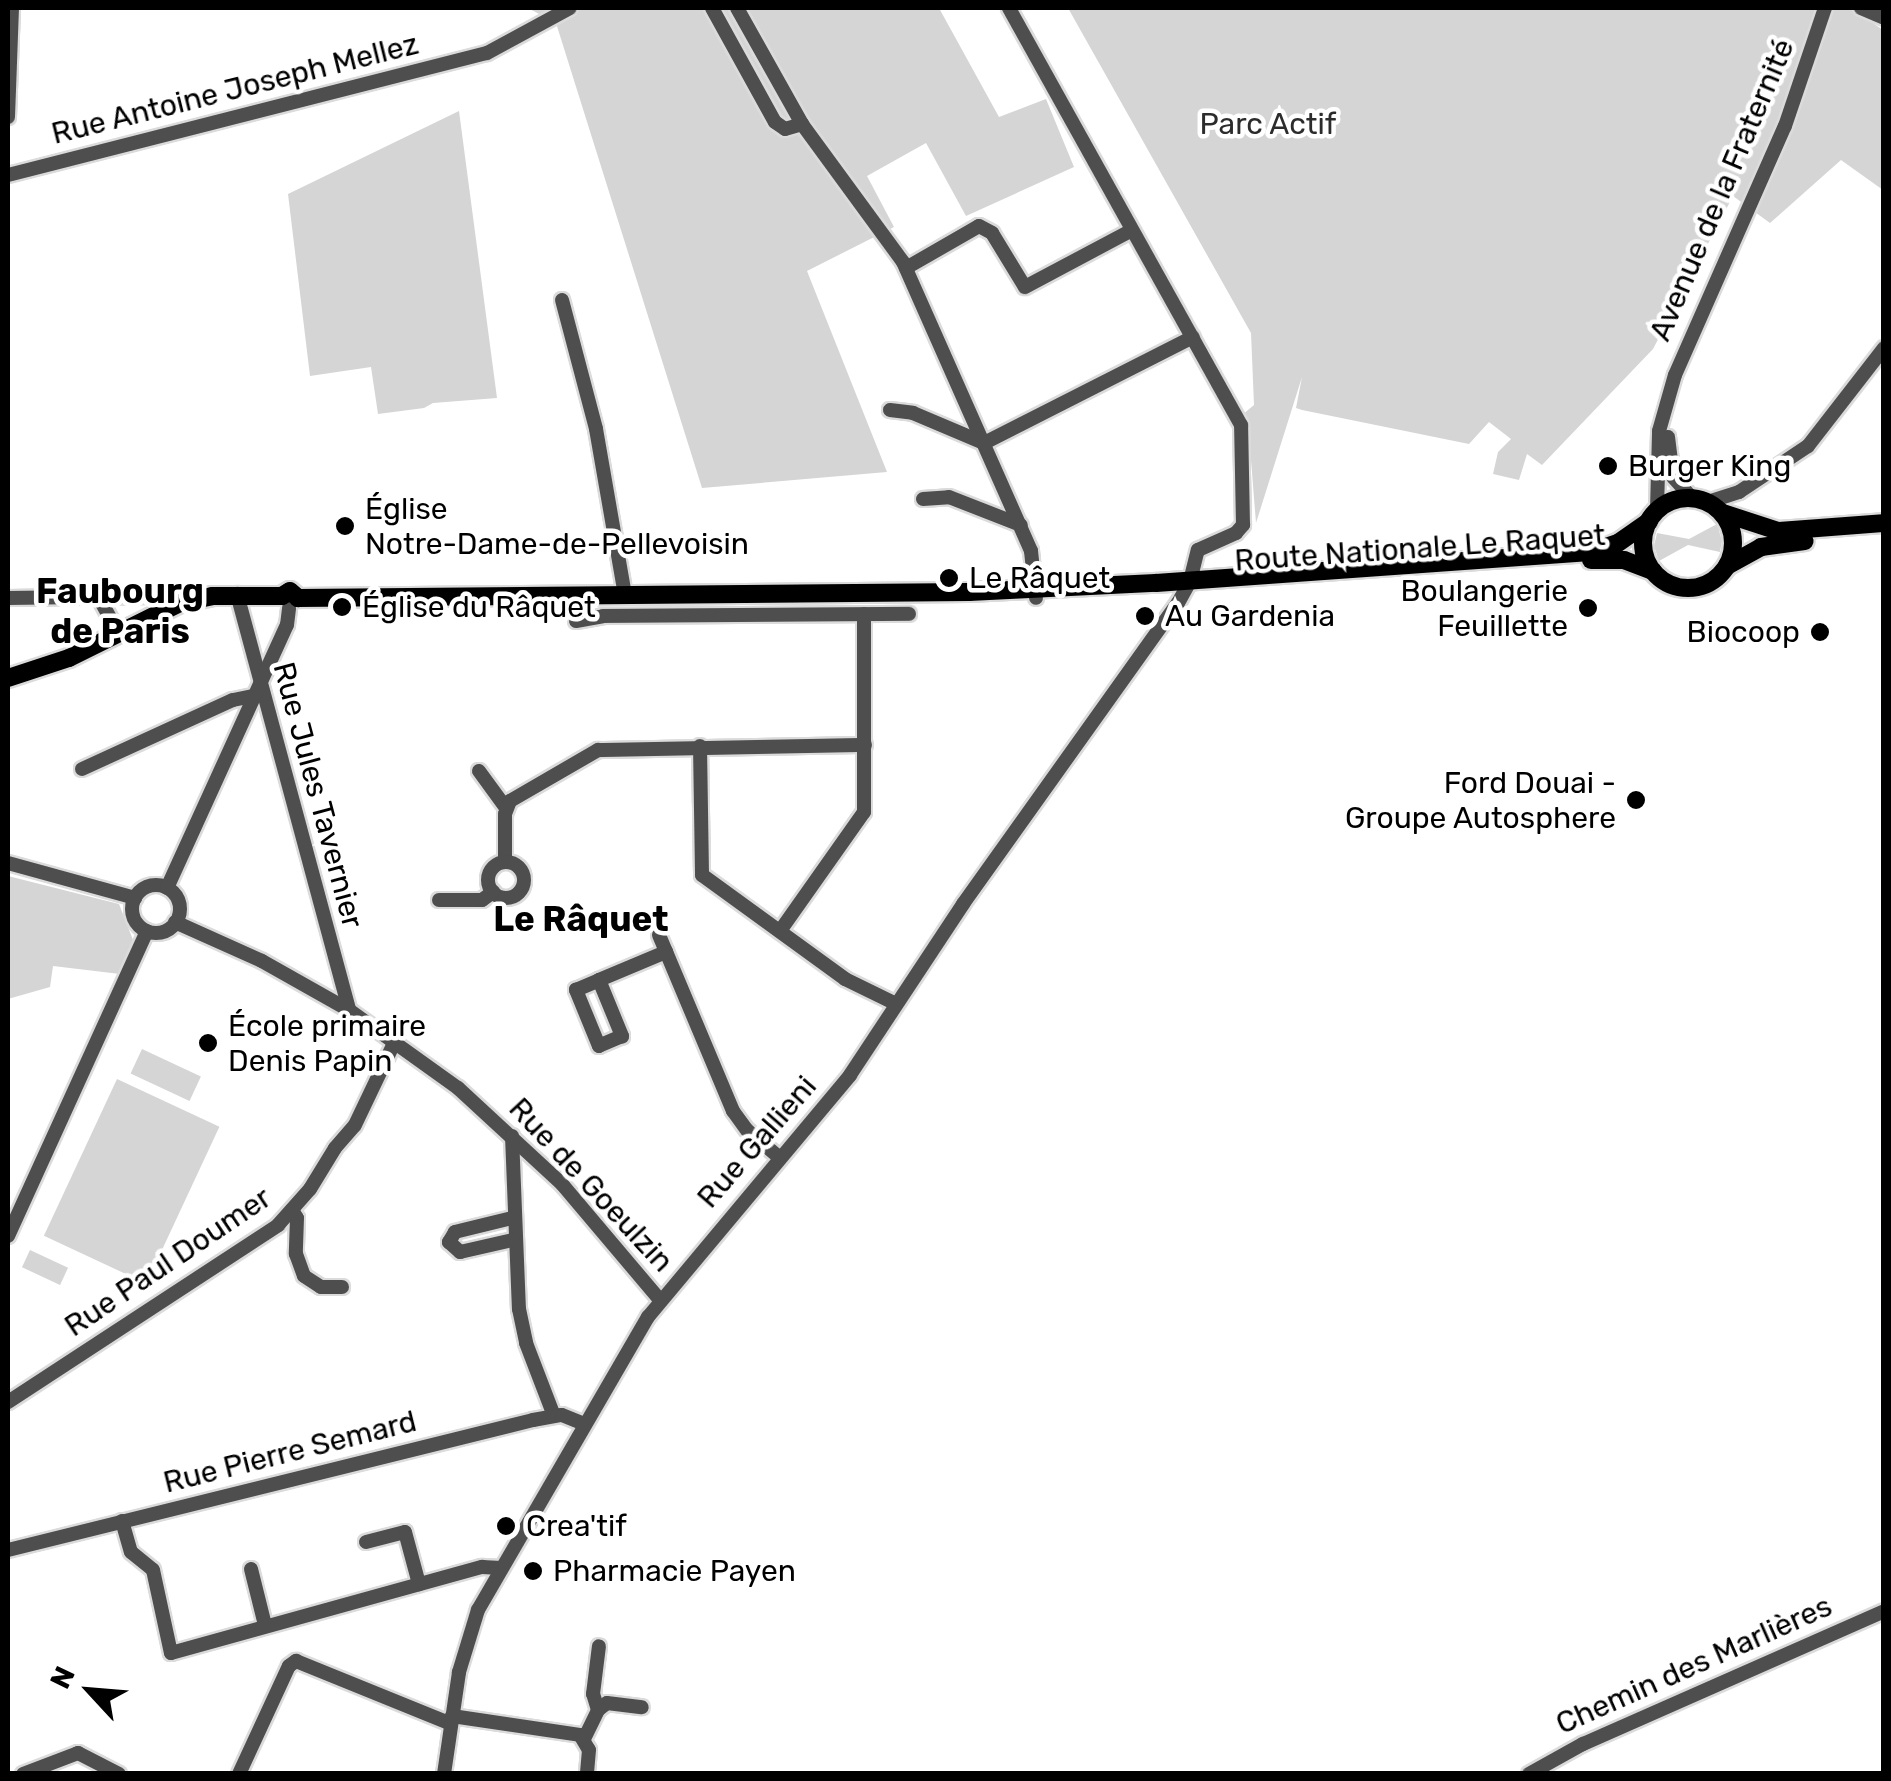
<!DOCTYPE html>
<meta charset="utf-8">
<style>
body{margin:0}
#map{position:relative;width:1891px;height:1781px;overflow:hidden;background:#fff;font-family:Rubik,sans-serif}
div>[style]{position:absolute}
.green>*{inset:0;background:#d5d5d5;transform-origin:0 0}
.roads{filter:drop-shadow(2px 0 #dbdbdb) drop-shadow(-2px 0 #dbdbdb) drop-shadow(0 2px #dbdbdb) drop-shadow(0 -2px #dbdbdb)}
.minor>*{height:14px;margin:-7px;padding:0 7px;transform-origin:7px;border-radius:7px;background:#4e4e4e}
.minor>.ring{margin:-7px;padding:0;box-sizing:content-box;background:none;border:14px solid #4e4e4e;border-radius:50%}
.major>*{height:18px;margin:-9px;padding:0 9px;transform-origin:9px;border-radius:9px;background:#000}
.major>.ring{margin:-9px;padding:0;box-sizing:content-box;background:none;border:18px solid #000;border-radius:50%}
.dots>*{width:28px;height:28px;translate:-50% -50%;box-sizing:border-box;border:5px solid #fff;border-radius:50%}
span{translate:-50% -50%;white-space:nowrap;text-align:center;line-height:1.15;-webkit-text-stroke:9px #fff;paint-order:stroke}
.street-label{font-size:30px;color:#000}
.park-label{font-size:30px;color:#2c2c2c}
.poi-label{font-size:30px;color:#000}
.left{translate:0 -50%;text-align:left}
.right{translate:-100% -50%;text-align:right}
.quarter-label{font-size:35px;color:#000;font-weight:700}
.frame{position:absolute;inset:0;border:10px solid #000;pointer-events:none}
.north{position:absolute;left:40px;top:1641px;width:100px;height:100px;-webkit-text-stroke:8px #fff;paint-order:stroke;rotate:296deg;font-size:28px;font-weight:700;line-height:40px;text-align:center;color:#000}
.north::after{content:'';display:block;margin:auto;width:35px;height:45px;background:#000;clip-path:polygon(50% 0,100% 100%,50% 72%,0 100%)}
</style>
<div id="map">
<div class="green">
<i style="clip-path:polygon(528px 8px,939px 8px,999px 117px,1046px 99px,1074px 167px,966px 216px,926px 143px,867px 176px,894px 227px,807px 271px,887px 472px,702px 488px,556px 23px)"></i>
<i style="clip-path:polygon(1068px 8px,1851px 8px,1883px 30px,1883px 190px,1841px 160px,1770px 223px,1733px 196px,1653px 349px,1542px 465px,1527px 454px,1519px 480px,1493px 474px,1498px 452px,1511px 439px,1489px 422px,1469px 444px,1302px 410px,1296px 408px,1302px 377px,1256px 523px,1249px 435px,1242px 415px,1254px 405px,1251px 333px)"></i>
<i style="clip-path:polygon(459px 111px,497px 398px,433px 403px,424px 408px,378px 414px,371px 367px,310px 376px,288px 194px)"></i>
<i style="clip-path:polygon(1717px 524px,1722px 541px,1720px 552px,1688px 545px,1659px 561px,1654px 546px,1657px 533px,1689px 539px)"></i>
<i style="clip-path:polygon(8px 876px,119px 904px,135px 945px,120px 974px,53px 966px,50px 987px,8px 999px)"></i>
<i style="left:142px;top:1049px;width:65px;height:27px;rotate:25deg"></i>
<i style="left:117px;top:1079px;width:113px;height:173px;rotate:25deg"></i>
<i style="left:30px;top:1250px;width:42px;height:19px;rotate:25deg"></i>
</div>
<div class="roads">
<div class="minor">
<i style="left:712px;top:8px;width:130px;rotate:61.1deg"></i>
<i style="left:775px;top:122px;width:12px;rotate:35deg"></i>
<i style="left:785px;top:129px;width:18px;rotate:-16deg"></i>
<i style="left:737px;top:8px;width:133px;rotate:60.7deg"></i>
<i style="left:802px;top:124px;width:171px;rotate:53.8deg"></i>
<i style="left:903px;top:262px;width:316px;rotate:66.1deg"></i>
<i style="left:1031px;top:551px;width:47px;rotate:83.9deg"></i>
<i style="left:1861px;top:8px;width:25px;rotate:23deg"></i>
<i style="left:8px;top:117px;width:109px;rotate:-87.9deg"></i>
<i style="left:8px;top:175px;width:494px;rotate:-14.3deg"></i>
<i style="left:487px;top:53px;width:94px;rotate:-28.5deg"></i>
<i style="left:906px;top:268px;width:84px;rotate:-29.9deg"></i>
<i style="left:979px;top:226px;width:15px;rotate:28deg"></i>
<i style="left:992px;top:233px;width:63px;rotate:58.6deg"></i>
<i style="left:1025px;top:287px;width:121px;rotate:-28deg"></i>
<i style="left:562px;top:300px;width:133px;rotate:75.2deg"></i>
<i style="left:596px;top:429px;width:169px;rotate:80.1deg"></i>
<i style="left:890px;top:410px;width:23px;rotate:7deg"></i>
<i style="left:913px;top:413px;width:77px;rotate:22.9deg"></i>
<i style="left:984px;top:443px;width:234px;rotate:-26.9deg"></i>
<i style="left:1668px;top:437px;width:40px;rotate:82.9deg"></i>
<i style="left:1673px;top:477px;width:28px;rotate:48deg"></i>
<i style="left:923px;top:499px;width:26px;rotate:-4deg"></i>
<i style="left:949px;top:497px;width:77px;rotate:21.3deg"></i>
<i style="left:1708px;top:502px;width:33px;rotate:-18deg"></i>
<i style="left:1739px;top:492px;width:83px;rotate:-33.7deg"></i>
<i style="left:1808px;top:446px;width:124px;rotate:-52.2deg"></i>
<i style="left:1657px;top:510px;width:79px;rotate:-88.5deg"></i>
<i style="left:1659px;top:431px;width:58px;rotate:-74.1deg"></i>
<i style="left:1675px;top:375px;width:272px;rotate:-66.2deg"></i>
<i style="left:1785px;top:126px;width:125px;rotate:-71.3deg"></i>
<i style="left:237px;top:594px;width:431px;rotate:74.9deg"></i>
<i style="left:98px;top:596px;width:43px;rotate:61.1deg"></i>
<i style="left:8px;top:598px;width:145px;rotate:-0.8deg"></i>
<i style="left:576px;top:621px;width:27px;rotate:-10deg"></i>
<i style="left:603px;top:616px;width:306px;rotate:-0.4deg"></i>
<i style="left:700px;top:746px;width:129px;rotate:89.1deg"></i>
<i style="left:702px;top:875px;width:177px;rotate:36deg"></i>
<i style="left:845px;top:979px;width:57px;rotate:26.1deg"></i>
<i style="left:82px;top:769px;width:166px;rotate:-24.6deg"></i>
<i style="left:233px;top:700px;width:21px;rotate:-11deg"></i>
<i style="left:479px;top:771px;width:46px;rotate:53.9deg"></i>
<i style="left:505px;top:862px;width:48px;rotate:-90deg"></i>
<i style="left:505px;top:814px;width:14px;rotate:-69deg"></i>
<i style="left:510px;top:801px;width:102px;rotate:-30.1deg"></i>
<i style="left:598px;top:750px;width:267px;rotate:-1.1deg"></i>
<i class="ring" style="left:488px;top:862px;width:22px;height:22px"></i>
<i style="left:8px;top:863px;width:132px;rotate:15.4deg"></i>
<i class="ring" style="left:132px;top:885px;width:34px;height:34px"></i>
<i style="left:167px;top:888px;width:289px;rotate:-65.5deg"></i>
<i style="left:287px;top:625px;width:17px;rotate:-83deg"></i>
<i style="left:439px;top:900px;width:43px"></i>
<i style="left:482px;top:900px;width:14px;rotate:-36deg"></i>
<i style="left:175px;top:922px;width:95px;rotate:24.1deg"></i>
<i style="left:262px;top:961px;width:100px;rotate:29.4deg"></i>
<i style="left:349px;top:1010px;width:134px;rotate:35.6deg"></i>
<i style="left:458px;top:1088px;width:142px;rotate:42.7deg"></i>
<i style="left:562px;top:1184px;width:152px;rotate:49.8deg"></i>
<i style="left:780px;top:931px;width:146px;rotate:-54.8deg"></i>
<i style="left:864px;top:812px;width:198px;rotate:-90deg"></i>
<i style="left:659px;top:935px;width:191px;rotate:67.2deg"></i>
<i style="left:733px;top:1111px;width:24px;rotate:54deg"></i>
<i style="left:747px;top:1130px;width:43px;rotate:40.3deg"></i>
<i style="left:599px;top:980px;width:61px;rotate:67.7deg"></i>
<i style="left:622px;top:1036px;width:25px;rotate:157deg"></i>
<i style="left:599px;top:1046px;width:61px;rotate:-112.3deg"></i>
<i style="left:576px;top:990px;width:25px;rotate:-23deg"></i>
<i style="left:599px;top:980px;width:73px;rotate:-22.7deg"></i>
<i style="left:512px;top:1136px;width:173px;rotate:87.7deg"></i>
<i style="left:519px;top:1309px;width:35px;rotate:78deg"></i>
<i style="left:526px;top:1343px;width:78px;rotate:69deg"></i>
<i style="left:292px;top:1210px;width:9px;rotate:58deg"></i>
<i style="left:297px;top:1218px;width:36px;rotate:92deg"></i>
<i style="left:296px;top:1254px;width:23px;rotate:70deg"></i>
<i style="left:304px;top:1276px;width:20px;rotate:33deg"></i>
<i style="left:321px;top:1287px;width:21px"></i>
<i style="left:512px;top:1218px;width:59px;rotate:166.2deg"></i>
<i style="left:455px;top:1232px;width:12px;rotate:121deg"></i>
<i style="left:449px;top:1242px;width:15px;rotate:42deg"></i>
<i style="left:460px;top:1252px;width:54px;rotate:-12.8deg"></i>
<i style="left:8px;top:1236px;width:335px;rotate:-65.5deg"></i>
<i style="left:8px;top:1402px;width:323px;rotate:-33.2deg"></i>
<i style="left:278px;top:1225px;width:48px;rotate:-48.4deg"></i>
<i style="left:310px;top:1189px;width:48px;rotate:-58.6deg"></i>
<i style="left:335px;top:1148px;width:30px;rotate:-49deg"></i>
<i style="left:355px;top:1125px;width:93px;rotate:-64.5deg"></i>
<i style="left:122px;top:1521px;width:32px;rotate:74deg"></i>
<i style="left:131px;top:1552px;width:28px;rotate:39deg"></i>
<i style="left:153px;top:1570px;width:85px;rotate:77.8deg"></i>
<i style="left:171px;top:1653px;width:323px;rotate:-15.5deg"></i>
<i style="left:482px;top:1567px;width:19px;rotate:3deg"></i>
<i style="left:366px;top:1542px;width:40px;rotate:-14.4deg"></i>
<i style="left:405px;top:1532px;width:54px;rotate:74.9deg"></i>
<i style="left:8px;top:1550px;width:541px;rotate:-13.91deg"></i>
<i style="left:533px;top:1420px;width:29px;rotate:-10deg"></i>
<i style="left:562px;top:1415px;width:24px;rotate:22deg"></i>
<i style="left:251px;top:1569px;width:58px;rotate:76deg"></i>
<i style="left:598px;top:1710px;width:11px;rotate:-38deg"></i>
<i style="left:607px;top:1703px;width:35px;rotate:7deg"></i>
<i style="left:452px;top:1716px;width:129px;rotate:8.4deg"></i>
<i style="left:580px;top:1735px;width:17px;rotate:59deg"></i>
<i style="left:589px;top:1750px;width:24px;rotate:95deg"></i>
<i style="left:584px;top:1739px;width:32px;rotate:-64deg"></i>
<i style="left:598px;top:1710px;width:17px;rotate:-107deg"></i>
<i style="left:593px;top:1694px;width:48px;rotate:-82.9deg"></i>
<i style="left:23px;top:1774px;width:59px;rotate:-20.9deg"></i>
<i style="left:78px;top:1753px;width:46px;rotate:27.1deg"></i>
<i style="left:239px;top:1774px;width:119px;rotate:-65.2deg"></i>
<i style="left:289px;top:1666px;width:9px;rotate:-36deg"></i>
<i style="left:296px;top:1661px;width:167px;rotate:22.1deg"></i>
<i style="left:444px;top:1774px;width:103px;rotate:-81.6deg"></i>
<i style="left:459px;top:1672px;width:65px;rotate:-73deg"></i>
<i style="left:478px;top:1610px;width:339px;rotate:-59.9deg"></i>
<i style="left:648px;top:1317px;width:315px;rotate:-50.1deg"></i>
<i style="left:850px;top:1075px;width:205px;rotate:-56.5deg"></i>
<i style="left:963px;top:904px;width:370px;rotate:-54.5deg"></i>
<i style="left:1178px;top:603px;width:25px;rotate:-61deg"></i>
<i style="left:1190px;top:581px;width:32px;rotate:-76deg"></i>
<i style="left:1198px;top:550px;width:42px;rotate:-24.1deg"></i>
<i style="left:1236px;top:533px;width:11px;rotate:-49deg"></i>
<i style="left:1243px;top:525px;width:100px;rotate:-91.1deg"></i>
<i style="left:1241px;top:425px;width:477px;rotate:-119.1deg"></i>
<i style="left:1529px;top:1774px;width:62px;rotate:-29.1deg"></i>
<i style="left:1583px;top:1744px;width:329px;rotate:-23.8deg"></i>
</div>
<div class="major">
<i class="ring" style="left:1643px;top:498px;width:72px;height:72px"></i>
<i style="left:1723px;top:513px;width:58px;rotate:18.1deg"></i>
<i style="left:1778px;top:531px;width:106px;rotate:-4.3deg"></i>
<i style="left:1591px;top:560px;width:33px"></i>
<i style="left:1624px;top:560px;width:31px;rotate:21deg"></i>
<i style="left:1727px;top:566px;width:39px;rotate:-29deg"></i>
<i style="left:1761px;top:547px;width:44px;rotate:-7.8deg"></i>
<i style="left:8px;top:678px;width:64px;rotate:-18.2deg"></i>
<i style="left:69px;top:658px;width:124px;rotate:-26.4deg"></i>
<i style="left:180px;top:603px;width:33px;rotate:-12deg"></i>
<i style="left:212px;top:596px;width:70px"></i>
<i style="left:282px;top:596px;width:9px;rotate:-32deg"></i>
<i style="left:290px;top:591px;width:11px;rotate:41deg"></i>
<i style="left:298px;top:598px;width:671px;rotate:-0.51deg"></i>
<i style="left:969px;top:592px;width:187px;rotate:-2.8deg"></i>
<i style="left:1156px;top:583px;width:435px;rotate:-4.1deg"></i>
<i style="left:1590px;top:552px;width:29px;rotate:-18deg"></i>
<i style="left:1618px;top:543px;width:38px;rotate:-35deg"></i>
</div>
</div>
<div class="dots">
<i style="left:1608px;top:466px;background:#000"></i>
<i style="left:345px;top:526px;background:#000"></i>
<i style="left:949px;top:578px;background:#000"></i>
<i style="left:342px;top:607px;background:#000"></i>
<i style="left:1588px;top:608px;background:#000"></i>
<i style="left:1145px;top:616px;background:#000"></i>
<i style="left:1820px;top:632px;background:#000"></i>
<i style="left:1636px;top:800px;background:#000"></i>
<i style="left:208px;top:1043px;background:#000"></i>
<i style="left:506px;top:1526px;background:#000"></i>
<i style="left:533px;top:1571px;background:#000"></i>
</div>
<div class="street-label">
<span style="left:235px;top:89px;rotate:-14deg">Rue Antoine Joseph Mellez</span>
<span style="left:1722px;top:190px;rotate:-67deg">Avenue de la Fraternité</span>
<span style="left:1420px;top:548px;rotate:-4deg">Route Nationale Le Raquet</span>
<span style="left:318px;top:795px;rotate:75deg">Rue Jules Tavernier</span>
<span style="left:757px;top:1142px;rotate:-49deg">Rue Gallieni</span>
<span style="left:591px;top:1185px;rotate:47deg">Rue de Goeulzin</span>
<span style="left:168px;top:1262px;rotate:-34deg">Rue Paul Doumer</span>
<span style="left:290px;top:1452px;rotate:-14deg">Rue Pierre Semard</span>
<span style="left:1694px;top:1665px;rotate:-24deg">Chemin des Marlières</span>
</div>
<div class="park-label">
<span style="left:1268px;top:124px">Parc Actif</span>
</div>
<div class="poi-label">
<span class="left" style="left:1628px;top:466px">Burger King</span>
<span class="left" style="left:365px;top:526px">Église<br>Notre-Dame-de-Pellevoisin</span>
<span class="left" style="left:969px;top:578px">Le Râquet</span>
<span class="right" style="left:1568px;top:608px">Boulangerie<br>Feuillette</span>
<span class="left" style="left:362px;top:607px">Église du Râquet</span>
<span class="left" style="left:1165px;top:616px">Au Gardenia</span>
<span class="right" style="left:1800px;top:632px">Biocoop</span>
<span class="right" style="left:1616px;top:800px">Ford Douai -<br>Groupe Autosphere</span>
<span class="left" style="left:228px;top:1043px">École primaire<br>Denis Papin</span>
<span class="left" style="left:526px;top:1526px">Crea'tif</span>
<span class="left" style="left:553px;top:1571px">Pharmacie Payen</span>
</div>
<div class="quarter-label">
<span style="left:120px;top:611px">Faubourg<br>de Paris</span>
<span style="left:581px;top:919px">Le Râquet</span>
</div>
<div class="frame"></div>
<div class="north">N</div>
</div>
